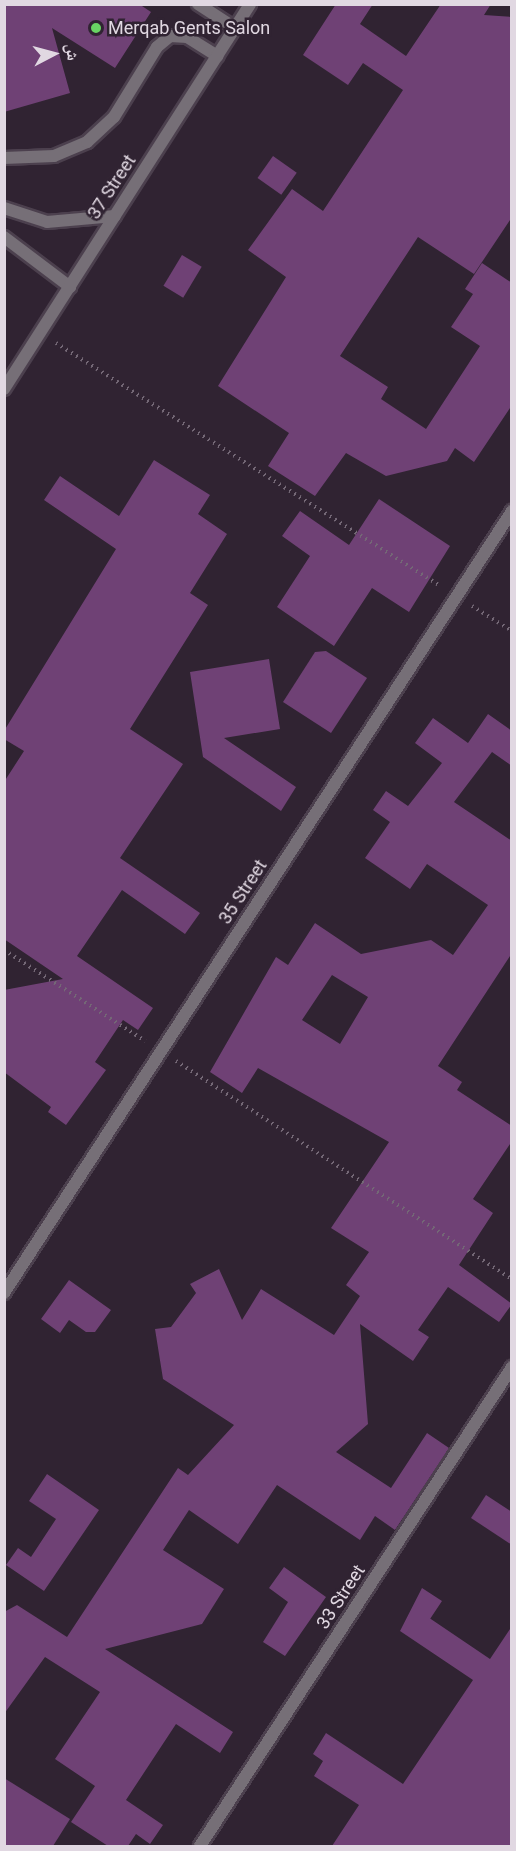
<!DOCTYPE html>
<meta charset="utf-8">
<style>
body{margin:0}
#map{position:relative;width:516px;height:1851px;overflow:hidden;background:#302332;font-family:Roboto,"Noto Naskh Arabic",sans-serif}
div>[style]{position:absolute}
.building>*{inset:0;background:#6f4175;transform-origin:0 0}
.path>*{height:4px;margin-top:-2px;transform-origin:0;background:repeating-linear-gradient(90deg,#746876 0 1.5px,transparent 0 6px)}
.roads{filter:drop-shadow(2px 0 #4c404e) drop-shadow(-2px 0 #4c404e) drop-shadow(0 2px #4c404e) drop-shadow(0 -2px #4c404e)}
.service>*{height:12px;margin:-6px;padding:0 6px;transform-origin:6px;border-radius:6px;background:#766f77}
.minor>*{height:12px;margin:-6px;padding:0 6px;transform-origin:6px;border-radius:6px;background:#766f77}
.dots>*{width:16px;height:16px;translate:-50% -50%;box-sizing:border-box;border:3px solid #302332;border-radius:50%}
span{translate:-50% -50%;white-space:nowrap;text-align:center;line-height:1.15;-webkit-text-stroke:5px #302332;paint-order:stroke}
.poi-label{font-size:18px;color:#e1d8e2}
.left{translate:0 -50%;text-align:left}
.street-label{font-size:18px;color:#e1d8e2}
.frame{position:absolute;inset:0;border:6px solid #e1d8e2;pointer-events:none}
.north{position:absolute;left:24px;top:24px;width:60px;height:60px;-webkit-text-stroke:4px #302332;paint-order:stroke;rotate:84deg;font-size:16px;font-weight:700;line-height:24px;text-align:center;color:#e1d8e2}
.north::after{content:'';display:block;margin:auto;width:21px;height:27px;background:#e1d8e2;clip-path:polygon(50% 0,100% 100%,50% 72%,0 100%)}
</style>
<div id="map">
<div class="building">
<i style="clip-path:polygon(4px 4px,139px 4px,151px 12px,115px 68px,52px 28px,70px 93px,4px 112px)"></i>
<i style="clip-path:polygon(336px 4px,373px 4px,360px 24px,406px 56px,441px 4px,491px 4px,484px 15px,512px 17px,512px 217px,474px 274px,418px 237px,340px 356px,388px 387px,381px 399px,426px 429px,480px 346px,451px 327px,473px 294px,465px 289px,482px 263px,512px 283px,512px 405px,474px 462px,455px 448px,447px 461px,386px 476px,346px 453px,315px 496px,268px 466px,289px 433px,218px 386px,286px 277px,248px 250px,292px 189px,323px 211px,403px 90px,363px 63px,348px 85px,303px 55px)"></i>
<i style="left:273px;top:156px;width:29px;height:27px;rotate:35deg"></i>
<i style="left:182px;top:255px;width:23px;height:36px;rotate:31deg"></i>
<i style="clip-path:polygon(154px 460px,210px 495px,198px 514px,227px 534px,190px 593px,208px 605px,130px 729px,183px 764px,120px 858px,200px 913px,185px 934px,122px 890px,77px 956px,153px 1008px,138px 1030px,123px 1020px,95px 1062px,106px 1070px,66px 1125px,48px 1112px,51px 1107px,4px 1072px,4px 990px,63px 979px,4px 939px,4px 782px,24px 751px,4px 739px,4px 731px,116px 549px,44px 500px,60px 476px,119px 516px)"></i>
<i style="clip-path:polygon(379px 499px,450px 546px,409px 612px,372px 588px,334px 646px,277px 607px,310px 556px,282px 536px,300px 511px,349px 545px)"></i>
<i style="clip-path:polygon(326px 651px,367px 678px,331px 733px,283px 702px,315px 652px)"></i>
<i style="clip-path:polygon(269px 659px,280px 729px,224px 738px,296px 787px,281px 811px,203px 757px,190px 672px)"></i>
<i style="clip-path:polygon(evenodd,488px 714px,512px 731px,512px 766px,492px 752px,454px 802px,512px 841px,512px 953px,438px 1066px,462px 1082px,457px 1090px,512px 1126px,512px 1141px,473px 1199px,493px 1213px,459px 1265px,512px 1304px,499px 1322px,448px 1287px,418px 1330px,429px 1337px,413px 1361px,360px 1324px,368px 1424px,336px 1452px,391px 1488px,427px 1433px,449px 1448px,395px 1530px,375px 1516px,360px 1540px,277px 1485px,238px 1544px,189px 1510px,163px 1550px,224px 1589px,202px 1624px,105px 1649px,233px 1732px,220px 1753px,176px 1724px,126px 1800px,163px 1825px,150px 1844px,136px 1834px,128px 1846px,108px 1846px,71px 1822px,95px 1786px,55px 1759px,100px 1692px,45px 1657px,4px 1714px,4px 1612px,17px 1605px,67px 1637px,178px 1468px,188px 1475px,234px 1425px,163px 1379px,155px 1329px,171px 1327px,196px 1293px,190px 1284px,219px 1269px,242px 1320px,261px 1289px,334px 1335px,360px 1296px,346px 1285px,369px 1252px,331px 1228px,389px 1142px,258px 1068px,242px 1093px,210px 1072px,276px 957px,288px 965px,315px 923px,361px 954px,431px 940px,453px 955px,488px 905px,427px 864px,410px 889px,365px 858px,390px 822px,373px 810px,386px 791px,408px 806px,442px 763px,415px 743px,433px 718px,468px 743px,488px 714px,332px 975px,368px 997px,340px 1044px,302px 1020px,332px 975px)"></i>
<i style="clip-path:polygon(69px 1280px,111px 1310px,95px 1332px,86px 1332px,69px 1320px,60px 1333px,41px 1319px)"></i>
<i style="clip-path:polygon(47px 1474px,99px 1510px,44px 1591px,6px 1565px,18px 1548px,31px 1557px,56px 1519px,29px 1501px)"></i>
<i style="clip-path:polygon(486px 1495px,512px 1512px,512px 1545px,471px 1518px)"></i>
<i style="clip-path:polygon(284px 1567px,326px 1597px,285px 1656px,263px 1642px,288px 1602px,269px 1588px)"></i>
<i style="clip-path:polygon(422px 1588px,442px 1601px,430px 1619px,419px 1611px,490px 1659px,512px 1626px,512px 1846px,332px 1846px,359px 1805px,314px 1776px,323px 1761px,313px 1754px,326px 1733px,403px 1784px,473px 1680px,400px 1631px)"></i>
<i style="clip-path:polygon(4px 1778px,70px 1819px,53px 1846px,4px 1846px)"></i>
</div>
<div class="path">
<i style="left:56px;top:343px;width:454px;rotate:32.3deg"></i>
<i style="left:472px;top:606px;width:47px;rotate:32deg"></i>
<i style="left:4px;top:950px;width:168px;rotate:32.8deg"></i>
<i style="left:176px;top:1061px;width:401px;rotate:33deg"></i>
</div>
<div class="roads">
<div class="service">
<i style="left:198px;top:4px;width:44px;rotate:33deg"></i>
<i style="left:4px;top:158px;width:50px;rotate:-2.3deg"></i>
<i style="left:54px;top:156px;width:36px;rotate:-23deg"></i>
<i style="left:87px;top:142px;width:37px;rotate:-43deg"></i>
<i style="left:114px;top:117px;width:82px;rotate:-58.4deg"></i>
<i style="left:157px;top:47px;width:17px;rotate:-40deg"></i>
<i style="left:170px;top:36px;width:17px;rotate:3deg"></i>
<i style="left:187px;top:37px;width:36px;rotate:32deg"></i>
</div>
<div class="minor">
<i style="left:4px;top:208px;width:45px;rotate:18deg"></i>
<i style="left:47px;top:222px;width:68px;rotate:-5deg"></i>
<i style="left:4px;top:237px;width:83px;rotate:37.1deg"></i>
<i style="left:4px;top:389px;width:457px;rotate:-57.4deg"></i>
<i style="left:4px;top:1293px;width:933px;rotate:-56.99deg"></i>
<i style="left:200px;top:1846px;width:572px;rotate:-56.92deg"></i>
</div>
</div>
<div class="dots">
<i style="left:96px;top:28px;background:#69d464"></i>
</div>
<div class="poi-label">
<span class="left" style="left:108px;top:28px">Merqab Gents Salon</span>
</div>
<div class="street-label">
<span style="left:112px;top:187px;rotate:-57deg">37 Street</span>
<span style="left:243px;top:892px;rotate:-57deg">35 Street</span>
<span style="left:341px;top:1597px;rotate:-57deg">33 Street</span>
</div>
<div class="frame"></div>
<div class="north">ش</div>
</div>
